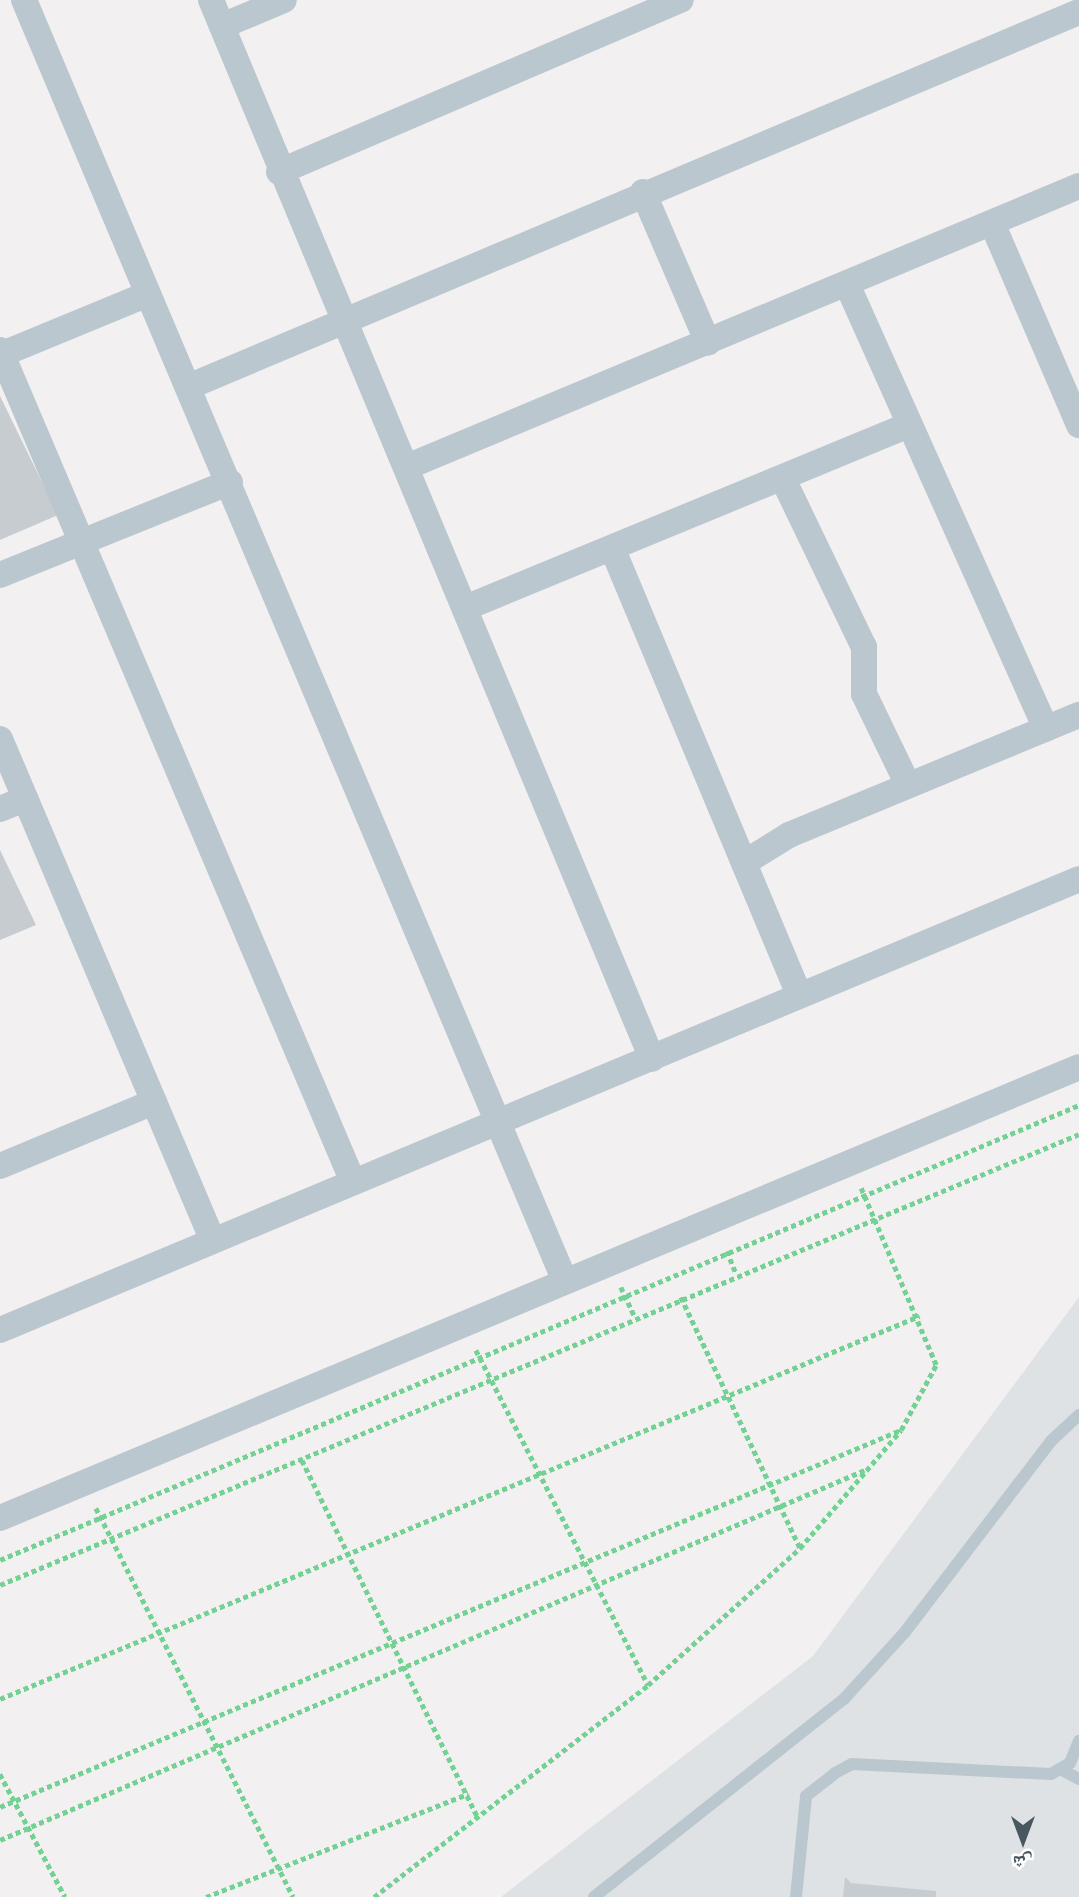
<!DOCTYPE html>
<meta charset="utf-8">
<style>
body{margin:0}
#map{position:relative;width:1079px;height:1897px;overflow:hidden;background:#f3f0f1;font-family:Karla,"Noto Naskh Arabic",sans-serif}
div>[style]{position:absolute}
.airport>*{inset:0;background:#dfe2e5}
.building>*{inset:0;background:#c7ccd0}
.path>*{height:4.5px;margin-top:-2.25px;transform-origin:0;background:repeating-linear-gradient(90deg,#74d194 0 5px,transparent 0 8.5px)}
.service>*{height:12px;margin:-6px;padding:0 6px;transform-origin:6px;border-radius:6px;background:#bbc7ce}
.minor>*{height:26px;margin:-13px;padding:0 13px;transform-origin:13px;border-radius:13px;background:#bbc7ce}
span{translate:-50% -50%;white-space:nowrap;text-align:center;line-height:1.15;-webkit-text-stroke:5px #fff;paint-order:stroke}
.north{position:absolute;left:988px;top:1806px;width:70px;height:70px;-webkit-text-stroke:5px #fff;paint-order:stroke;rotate:180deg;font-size:19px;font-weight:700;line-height:28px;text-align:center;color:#47575f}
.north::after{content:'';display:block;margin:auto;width:24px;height:32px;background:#47575f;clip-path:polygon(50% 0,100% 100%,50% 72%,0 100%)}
</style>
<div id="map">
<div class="airport">
<i style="clip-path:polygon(1079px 1297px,1079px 1897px,501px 1897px,813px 1656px)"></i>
</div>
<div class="building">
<i style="clip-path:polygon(0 396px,58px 515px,0 540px)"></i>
<i style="clip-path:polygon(0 850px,36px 925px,0 940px)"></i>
<i style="clip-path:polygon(845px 1877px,851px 1883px,936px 1891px,936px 1897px,843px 1897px)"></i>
</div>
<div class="path">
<i style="left:727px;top:1251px;width:24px;rotate:68deg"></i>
<i style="left:621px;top:1287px;width:31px;rotate:65deg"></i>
<i style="left:681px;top:1297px;width:278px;rotate:64.6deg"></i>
<i style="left:476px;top:1350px;width:377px;rotate:62.8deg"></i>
<i style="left:302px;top:1460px;width:399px;rotate:63.8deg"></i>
<i style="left:96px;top:1508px;width:436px;rotate:63.1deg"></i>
<i style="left:0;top:1560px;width:1171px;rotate:-22.86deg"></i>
<i style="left:0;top:1585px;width:1169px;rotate:-22.68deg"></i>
<i style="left:0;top:1699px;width:996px;rotate:-22.62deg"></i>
<i style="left:0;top:1774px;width:139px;rotate:62.1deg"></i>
<i style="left:0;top:1807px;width:977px;rotate:-22.71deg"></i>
<i style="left:0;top:1840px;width:941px;rotate:-23.16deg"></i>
<i style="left:206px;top:1897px;width:282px;rotate:-21.5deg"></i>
<i style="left:374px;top:1897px;width:346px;rotate:-37.7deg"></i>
<i style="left:648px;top:1685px;width:205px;rotate:-42deg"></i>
<i style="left:800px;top:1548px;width:155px;rotate:-49.4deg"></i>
<i style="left:901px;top:1430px;width:74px;rotate:-61.7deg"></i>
<i style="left:936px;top:1365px;width:194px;rotate:-113deg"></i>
</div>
<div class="service">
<i style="left:1062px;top:1770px;width:19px;rotate:28deg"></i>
<i style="left:594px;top:1897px;width:319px;rotate:-38.4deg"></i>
<i style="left:844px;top:1699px;width:91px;rotate:-47.7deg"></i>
<i style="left:905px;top:1632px;width:240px;rotate:-52.6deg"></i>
<i style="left:1051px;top:1441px;width:38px;rotate:-43deg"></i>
<i style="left:796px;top:1897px;width:101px;rotate:-84.3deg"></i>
<i style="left:806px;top:1796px;width:37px;rotate:-38deg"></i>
<i style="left:835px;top:1773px;width:19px;rotate:-28deg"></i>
<i style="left:852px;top:1764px;width:199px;rotate:2.9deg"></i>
<i style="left:1051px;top:1774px;width:22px;rotate:-30deg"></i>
<i style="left:1070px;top:1763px;width:24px;rotate:-68deg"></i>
</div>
<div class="minor">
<i style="left:24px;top:0;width:1388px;rotate:67.11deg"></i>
<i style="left:211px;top:0;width:1147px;rotate:67.39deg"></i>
<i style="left:222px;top:26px;width:67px;rotate:-22.8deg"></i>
<i style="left:279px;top:172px;width:437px;rotate:-23.2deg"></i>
<i style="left:643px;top:192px;width:164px;rotate:66.7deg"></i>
<i style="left:992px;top:223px;width:220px;rotate:66.7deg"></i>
<i style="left:847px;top:284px;width:487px;rotate:65.9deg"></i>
<i style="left:0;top:350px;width:904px;rotate:67.01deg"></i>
<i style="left:0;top:355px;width:160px;rotate:-22.4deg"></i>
<i style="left:188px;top:387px;width:967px;rotate:-22.83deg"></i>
<i style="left:409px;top:466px;width:726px;rotate:-22.68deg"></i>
<i style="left:783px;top:479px;width:187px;rotate:64.3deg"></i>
<i style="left:864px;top:647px;width:47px;rotate:90deg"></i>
<i style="left:864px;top:694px;width:101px;rotate:64.2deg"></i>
<i style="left:613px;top:550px;width:480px;rotate:67.3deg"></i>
<i style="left:0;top:575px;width:248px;rotate:-22deg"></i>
<i style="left:465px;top:608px;width:480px;rotate:-22.4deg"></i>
<i style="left:0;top:739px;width:545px;rotate:67.01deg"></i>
<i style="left:0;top:809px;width:27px;rotate:-22deg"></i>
<i style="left:744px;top:863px;width:53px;rotate:-31.9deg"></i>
<i style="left:789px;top:835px;width:314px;rotate:-22.5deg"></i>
<i style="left:0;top:1166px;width:167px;rotate:-22.6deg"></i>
<i style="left:0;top:1330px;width:1169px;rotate:-22.68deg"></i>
<i style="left:0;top:1518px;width:1169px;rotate:-22.68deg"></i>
</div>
<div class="north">ش</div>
</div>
